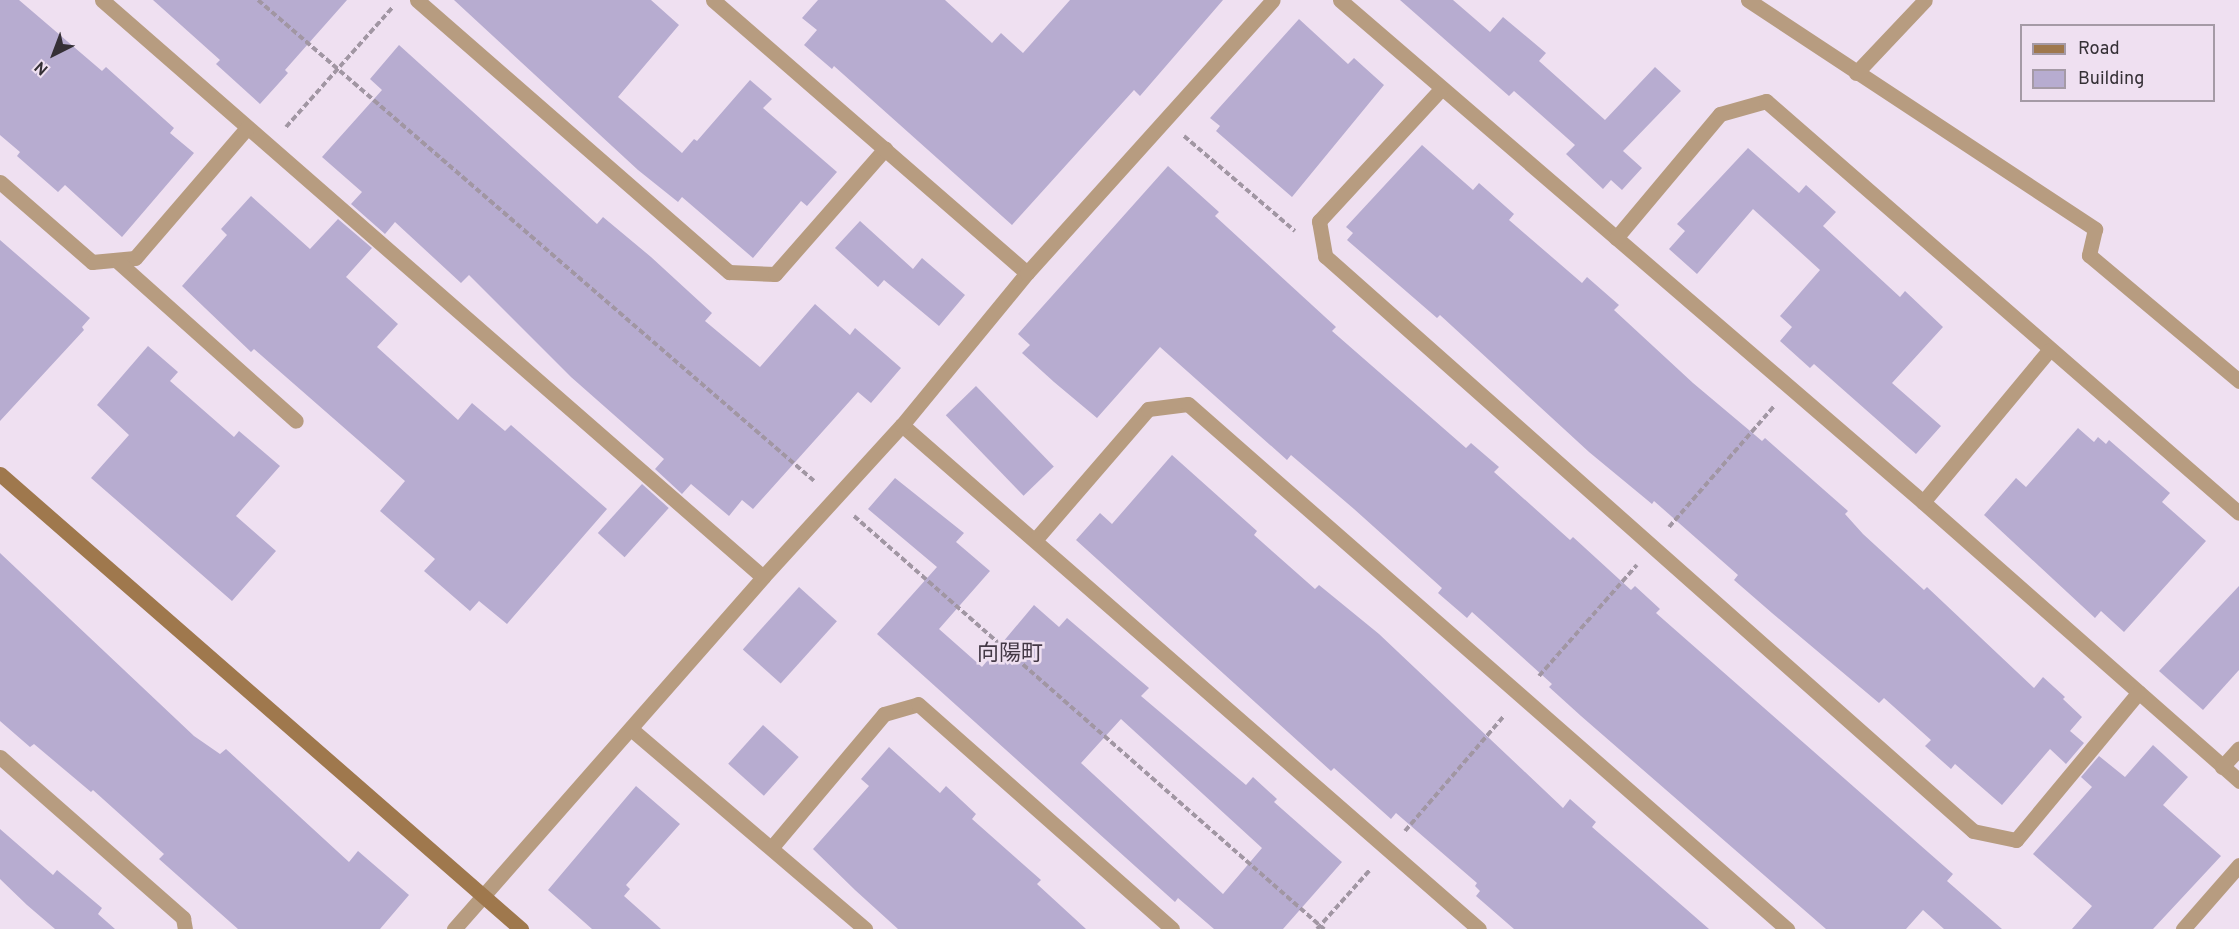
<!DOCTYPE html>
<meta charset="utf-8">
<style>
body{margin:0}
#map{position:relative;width:2239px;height:929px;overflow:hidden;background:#efe0f1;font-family:Overpass,"Noto Sans JP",sans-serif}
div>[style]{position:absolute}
.building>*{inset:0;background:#b7acd0;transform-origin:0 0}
.path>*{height:4px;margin-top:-2px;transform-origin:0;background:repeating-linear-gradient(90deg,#a196a3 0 6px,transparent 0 9px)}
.street>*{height:15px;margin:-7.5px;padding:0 7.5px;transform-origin:7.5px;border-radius:7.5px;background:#b79c80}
.secondary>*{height:15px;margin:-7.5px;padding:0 7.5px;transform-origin:7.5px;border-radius:7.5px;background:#9f784d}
span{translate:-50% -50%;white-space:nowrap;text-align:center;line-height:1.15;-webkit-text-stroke:5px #efe0f1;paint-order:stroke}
.quarter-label{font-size:22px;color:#443946}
.legend{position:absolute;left:2020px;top:24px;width:195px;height:78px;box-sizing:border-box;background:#efe0f1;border:2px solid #a59aa6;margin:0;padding:8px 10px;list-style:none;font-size:18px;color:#353036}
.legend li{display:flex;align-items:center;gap:12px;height:30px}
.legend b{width:30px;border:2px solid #a59aa6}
.north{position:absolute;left:24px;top:24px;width:60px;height:60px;-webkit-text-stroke:4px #efe0f1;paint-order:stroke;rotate:222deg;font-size:16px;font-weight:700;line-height:24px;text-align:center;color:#353036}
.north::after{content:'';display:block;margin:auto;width:21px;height:27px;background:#353036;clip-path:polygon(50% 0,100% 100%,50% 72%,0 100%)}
</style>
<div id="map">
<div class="building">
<i style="clip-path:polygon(0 0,19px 0,102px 71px,106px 67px,174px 128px,170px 133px,194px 153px,122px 237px,65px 185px,58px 192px,17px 156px,20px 152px,0 135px)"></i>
<i style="clip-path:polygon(153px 0,347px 0,285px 70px,288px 73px,260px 104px,216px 64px,220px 60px)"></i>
<i style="clip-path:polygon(454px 0,651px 0,679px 25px,618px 97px,682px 153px,694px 139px,697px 141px,750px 80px,772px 99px,763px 108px,837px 172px,807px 206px,801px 201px,753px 258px,682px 197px,678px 202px,638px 170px)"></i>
<i style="clip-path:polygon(818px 0,945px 0,992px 43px,1001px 33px,1023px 53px,1070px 0,1223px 0,1140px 96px,1134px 90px,1012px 225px,834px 66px,832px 69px,804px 45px,817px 30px,802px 18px)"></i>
<i style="clip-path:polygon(1400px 0,1453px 0,1490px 32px,1503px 17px,1546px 53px,1539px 61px,1605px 120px,1655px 67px,1681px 91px,1623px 151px,1642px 168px,1622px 190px,1611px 180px,1603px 189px,1566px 154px,1575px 145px,1514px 91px,1509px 96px)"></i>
<i style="clip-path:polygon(1299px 19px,1348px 64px,1354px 58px,1384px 85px,1292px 197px,1216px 131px,1220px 126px,1210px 118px)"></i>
<i style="clip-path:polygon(399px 45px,597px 224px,603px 217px,651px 257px,712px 313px,705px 321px,760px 367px,815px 304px,850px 335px,855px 328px,901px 368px,871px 403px,858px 392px,753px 509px,742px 500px,729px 516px,691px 484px,682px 494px,655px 469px,664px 459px,571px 377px,469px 275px,461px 283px,395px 222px,385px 234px,351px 204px,362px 192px,322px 157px,382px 90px,370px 79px)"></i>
<i style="clip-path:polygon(1422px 145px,1473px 190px,1479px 183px,1514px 214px,1509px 220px,1582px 283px,1587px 277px,1619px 305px,1614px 310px,1693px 383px,1762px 441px,1765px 438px,1848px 511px,1845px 514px,1863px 534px,1924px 590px,1927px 587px,2034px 688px,2043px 677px,2065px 697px,2063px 699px,2082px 717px,2070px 731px,2084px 743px,2066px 764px,2050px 749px,2002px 805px,1955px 764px,1951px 769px,1925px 746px,1931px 740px,1884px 698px,1879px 703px,1772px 613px,1734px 580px,1738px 575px,1654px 501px,1652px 504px,1589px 452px,1440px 315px,1437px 318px,1347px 240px,1353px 233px,1346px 227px)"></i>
<i style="clip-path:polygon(1748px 148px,1799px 193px,1806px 185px,1836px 212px,1823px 226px,1900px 297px,1905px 291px,1943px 327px,1892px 383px,1941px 426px,1916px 454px,1814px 364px,1810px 368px,1780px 341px,1792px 327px,1780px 316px,1820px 270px,1753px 209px,1697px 274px,1669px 249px,1685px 231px,1677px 224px)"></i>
<i style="clip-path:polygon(1168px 166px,1219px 212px,1215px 216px,1336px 327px,1332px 331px,1466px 448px,1471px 443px,1499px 467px,1494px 472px,1570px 540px,1573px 537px,1631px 590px,1635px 586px,1660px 609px,1656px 613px,1953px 874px,1947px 881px,2002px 929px,1944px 929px,1923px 910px,1906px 929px,1826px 929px,1581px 716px,1549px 687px,1552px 684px,1472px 612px,1467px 618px,1438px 593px,1442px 588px,1354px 509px,1291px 455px,1287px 460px,1160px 347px,1097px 418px,1054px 382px,1022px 353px,1030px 345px,1018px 334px)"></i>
<i style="clip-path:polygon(251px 196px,310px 249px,338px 219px,372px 248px,346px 277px,398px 324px,377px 347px,458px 420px,472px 403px,505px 431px,511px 425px,607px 509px,507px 624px,479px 601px,470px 611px,424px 571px,435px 559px,380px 511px,405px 481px,254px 349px,251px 352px,182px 286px,227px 235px,221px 229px)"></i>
<i style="clip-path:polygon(860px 221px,913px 269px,922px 258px,965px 295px,939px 326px,884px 280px,878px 287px,835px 248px)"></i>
<i style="clip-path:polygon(0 240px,90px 318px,82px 327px,84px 330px,0 421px)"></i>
<i style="clip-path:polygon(148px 346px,178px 372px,170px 381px,234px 437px,239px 431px,280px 466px,236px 516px,276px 551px,232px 601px,91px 478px,129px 435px,97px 405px)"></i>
<i style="left:976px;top:386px;width:112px;height:42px;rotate:46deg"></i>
<i style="clip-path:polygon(2078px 428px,2094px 442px,2098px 437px,2106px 444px,2109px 440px,2170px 493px,2162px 502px,2206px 541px,2124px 632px,2101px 611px,2095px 618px,1984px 515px,2016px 478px,2026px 487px)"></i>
<i style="clip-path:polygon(1172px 455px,1257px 531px,1254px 535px,1315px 589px,1319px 585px,1379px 634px,1563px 808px,1570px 799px,1596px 822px,1592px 827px,1709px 929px,1514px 929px,1476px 896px,1480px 891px,1475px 886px,1477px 883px,1396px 813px,1391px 819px,1334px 768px,1331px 771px,1076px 540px,1100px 513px,1112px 524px)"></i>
<i style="clip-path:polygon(evenodd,895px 478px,964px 533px,956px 542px,990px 571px,939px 629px,982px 667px,1034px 605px,1059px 627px,1067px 618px,1149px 688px,1141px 696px,1246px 785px,1253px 777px,1277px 799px,1274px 802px,1342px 862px,1283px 929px,1214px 929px,1178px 898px,1175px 902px,877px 634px,937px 567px,868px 509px,895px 478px,1121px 719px,1262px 848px,1223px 894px,1081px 763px,1121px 719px)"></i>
<i style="left:642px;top:484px;width:36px;height:66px;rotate:42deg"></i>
<i style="clip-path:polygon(0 553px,194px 736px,220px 754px,226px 749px,349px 862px,358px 851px,409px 895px,380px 929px,238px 929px,159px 859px,164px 854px,93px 790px,91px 792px,34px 744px,30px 747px,0 721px)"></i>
<i style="clip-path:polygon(2239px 586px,2239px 670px,2203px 710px,2159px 671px)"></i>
<i style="left:799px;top:587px;width:51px;height:84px;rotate:42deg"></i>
<i style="left:763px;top:725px;width:48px;height:52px;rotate:42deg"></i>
<i style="clip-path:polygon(2153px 745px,2188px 777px,2163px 805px,2221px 856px,2153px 929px,2072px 929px,2092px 906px,2033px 854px,2092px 787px,2081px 777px,2099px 756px,2125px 777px)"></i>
<i style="clip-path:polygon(889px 747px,940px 793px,946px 786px,976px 814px,972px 819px,1041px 880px,1037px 884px,1086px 929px,898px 929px,855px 890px,813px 849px,869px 786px,861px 779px)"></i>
<i style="clip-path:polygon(636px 786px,680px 824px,626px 885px,630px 889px,624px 896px,661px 929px,592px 929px,548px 890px)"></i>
<i style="clip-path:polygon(0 829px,53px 875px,57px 870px,102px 908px,98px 914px,115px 929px,55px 929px,27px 905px,0 879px)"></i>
</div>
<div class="path">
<i style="left:258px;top:0;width:735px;rotate:40.86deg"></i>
<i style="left:286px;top:127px;width:161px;rotate:-48.3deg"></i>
<i style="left:1184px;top:136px;width:146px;rotate:40.6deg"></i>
<i style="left:854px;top:516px;width:626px;rotate:41.31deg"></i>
<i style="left:1669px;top:527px;width:160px;rotate:-49deg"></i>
<i style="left:1539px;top:676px;width:148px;rotate:-48.6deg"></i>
<i style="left:1405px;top:831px;width:152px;rotate:-49.3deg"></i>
<i style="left:1317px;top:929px;width:79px;rotate:-48.1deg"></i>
</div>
<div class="street">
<i style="left:102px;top:0;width:877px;rotate:41.12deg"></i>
<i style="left:417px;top:0;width:414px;rotate:41.1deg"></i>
<i style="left:729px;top:272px;width:46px;rotate:2.5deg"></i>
<i style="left:775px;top:274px;width:167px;rotate:-48.7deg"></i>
<i style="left:713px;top:0;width:416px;rotate:41deg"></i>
<i style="left:1340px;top:0;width:769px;rotate:40.73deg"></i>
<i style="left:1923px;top:502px;width:422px;rotate:41.4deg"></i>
<i style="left:1748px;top:0;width:416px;rotate:33.4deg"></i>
<i style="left:2095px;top:229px;width:27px;rotate:103deg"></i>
<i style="left:2089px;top:255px;width:196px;rotate:40deg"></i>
<i style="left:1856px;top:73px;width:100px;rotate:-46.6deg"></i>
<i style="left:1441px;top:89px;width:180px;rotate:132.7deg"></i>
<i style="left:1319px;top:221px;width:36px;rotate:80deg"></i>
<i style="left:1325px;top:256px;width:866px;rotate:41.58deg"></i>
<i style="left:1973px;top:831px;width:44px;rotate:11.8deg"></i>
<i style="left:2016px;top:840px;width:192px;rotate:-50.3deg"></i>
<i style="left:0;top:182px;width:122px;rotate:41deg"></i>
<i style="left:92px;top:262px;width:43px;rotate:-5.3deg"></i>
<i style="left:135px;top:258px;width:172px;rotate:-49.3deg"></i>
<i style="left:1616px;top:238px;width:162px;rotate:-50deg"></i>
<i style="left:1720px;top:114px;width:48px;rotate:-15.8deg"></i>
<i style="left:1766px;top:101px;width:627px;rotate:41.06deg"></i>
<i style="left:116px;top:260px;width:241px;rotate:41.8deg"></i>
<i style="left:902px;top:425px;width:766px;rotate:41.14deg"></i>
<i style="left:1923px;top:502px;width:197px;rotate:-50.3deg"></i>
<i style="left:1035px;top:540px;width:173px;rotate:-49.2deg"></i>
<i style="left:1148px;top:409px;width:40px;rotate:-7.1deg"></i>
<i style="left:1188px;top:404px;width:797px;rotate:41.23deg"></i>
<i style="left:631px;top:729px;width:308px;rotate:40.5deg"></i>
<i style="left:0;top:757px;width:244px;rotate:41.3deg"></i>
<i style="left:183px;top:918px;width:11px;rotate:80deg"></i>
<i style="left:2222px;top:767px;width:25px;rotate:-48deg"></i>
<i style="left:772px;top:847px;width:174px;rotate:-49.9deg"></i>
<i style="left:884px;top:714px;width:35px;rotate:-16deg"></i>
<i style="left:918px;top:704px;width:339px;rotate:41.5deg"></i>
<i style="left:454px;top:929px;width:468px;rotate:-48.7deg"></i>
<i style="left:763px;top:577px;width:206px;rotate:-47.6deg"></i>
<i style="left:902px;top:425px;width:197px;rotate:-50.6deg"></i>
<i style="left:1027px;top:273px;width:367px;rotate:-48deg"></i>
<i style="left:2183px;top:929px;width:85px;rotate:-48.8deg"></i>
</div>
<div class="secondary">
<i style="left:0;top:474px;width:692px;rotate:41.13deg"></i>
</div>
<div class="quarter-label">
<span style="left:1010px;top:655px">向陽町</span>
</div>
<ul class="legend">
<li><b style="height:8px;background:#9f784d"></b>Road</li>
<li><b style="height:16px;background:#b7acd0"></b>Building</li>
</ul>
<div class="north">N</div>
</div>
